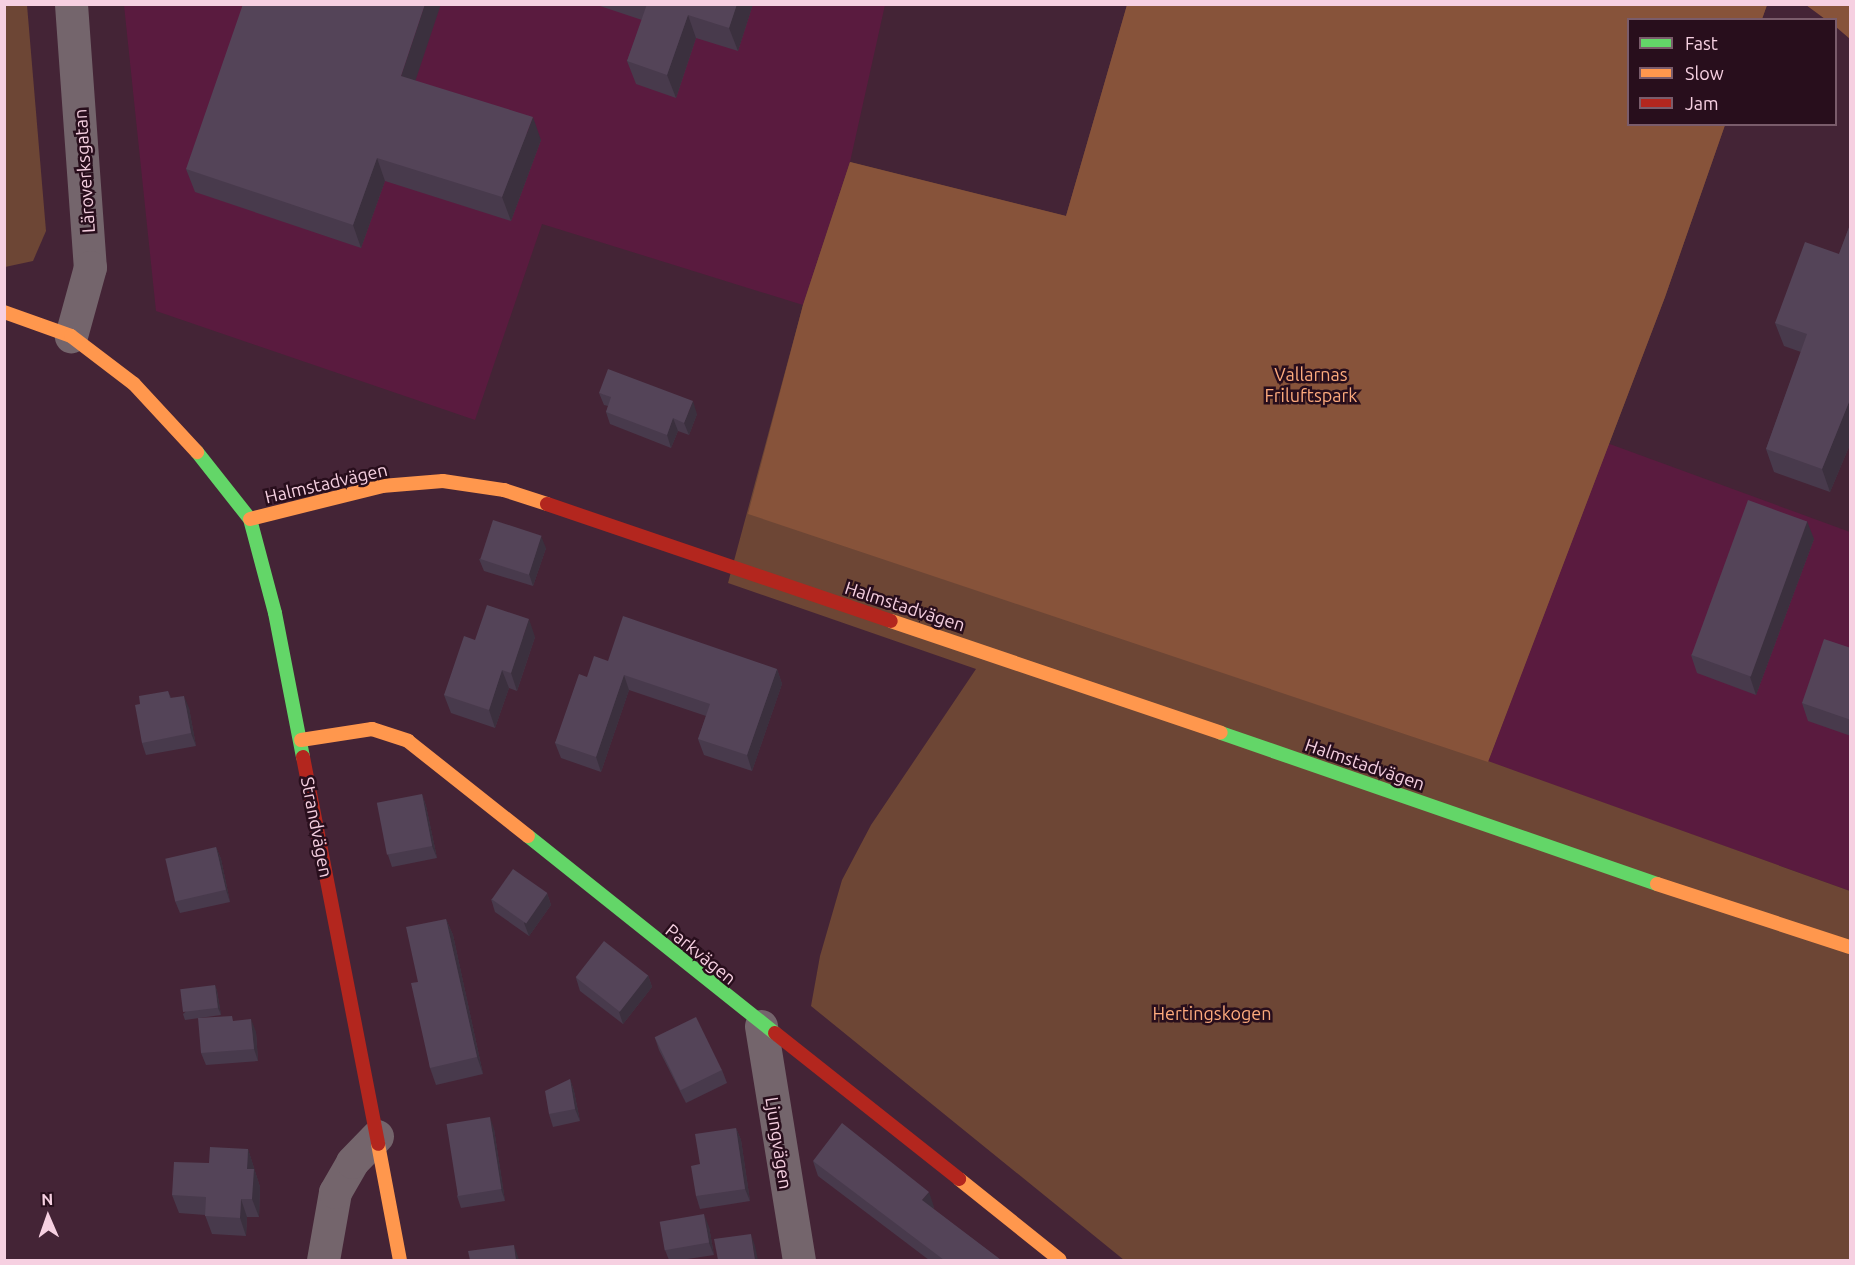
<!DOCTYPE html>
<meta charset="utf-8">
<style>
body{margin:0}
#map{position:relative;width:1855px;height:1265px;overflow:hidden;background:#442436;font-family:Ubuntu,sans-serif}
div>[style]{position:absolute}
.built>*{inset:0;background:#5a1b3f}
.green>*{inset:0;background:#6d4635}
.forest>*{inset:0;background:#87533a}
.street>*{height:33px;margin:-16.5px;padding:0 16.5px;transform-origin:16.5px;border-radius:16.5px;background:#74656c}
.fast>*{height:14px;margin:-7px;padding:0 7px;transform-origin:7px;border-radius:7px;background:#63d668}
.slow>*{height:14px;margin:-7px;padding:0 7px;transform-origin:7px;border-radius:7px;background:#ff974d}
.jam>*{height:14px;margin:-7px;padding:0 7px;transform-origin:7px;border-radius:7px;background:#b3261e}
.wall>*{inset:0;background:#483a4c}
.shaded-wall>*{inset:0;background:#3b303e}
.building>*{inset:0;background:#544458;transform-origin:0 0}
span{translate:-50% -50%;white-space:nowrap;text-align:center;line-height:1.15;-webkit-text-stroke:5px #280e1c;paint-order:stroke}
.street-label{font-size:18px;color:#f6d0e1}
.park-label{font-size:18px;color:#fdaa7d}
.frame{position:absolute;inset:0;border:6px solid #f6d0e1;pointer-events:none}
.legend{position:absolute;left:1627px;top:18px;width:210px;height:108px;box-sizing:border-box;background:#280e1c;border:2px solid #7a5c6b;margin:0;padding:8px 10px;list-style:none;font-size:18px;color:#f6d0e1}
.legend li{display:flex;align-items:center;gap:12px;height:30px}
.legend b{width:30px;border:2px solid #7a5c6b}
.north{position:absolute;left:18px;top:1187px;width:60px;height:60px;-webkit-text-stroke:4px #280e1c;paint-order:stroke;rotate:358deg;font-size:16px;font-weight:700;line-height:24px;text-align:center;color:#f6d0e1}
.north::after{content:'';display:block;margin:auto;width:21px;height:27px;background:#f6d0e1;clip-path:polygon(50% 0,100% 100%,50% 72%,0 100%)}
</style>
<div id="map">
<div class="built">
<i style="clip-path:polygon(124px 5px,885px 5px,850px 162px,803px 305px,542px 224px,475px 420px,156px 311px)"></i>
<i style="clip-path:polygon(1607px 443px,1850px 532px,1850px 891px,1488px 762px)"></i>
</div>
<div class="green">
<i style="clip-path:polygon(4px 5px,27px 5px,46px 231px,33px 261px,5px 267px)"></i>
<i style="clip-path:polygon(1127px 5px,1767px 5px,1762px 19px,1628px 20px,1628px 124px,1725px 125px,1665px 297px,1488px 761px,1850px 891px,1850px 1260px,1124px 1260px,811px 1006px,820px 956px,842px 880px,871px 825px,976px 669px,728px 583px,803px 305px,850px 162px,1066px 216px)"></i>
</div>
<div class="forest">
<i style="clip-path:polygon(1127px 5px,1767px 5px,1762px 19px,1628px 20px,1628px 124px,1725px 125px,1665px 297px,1488px 762px,748px 514px,803px 305px,850px 162px,1066px 216px)"></i>
<i style="clip-path:polygon(1806px 5px,1850px 5px,1850px 39px,1836px 27px,1836px 20px,1825px 19px)"></i>
</div>
<div class="street">
<i style="left:71px;top:4px;width:264px;rotate:85.9deg"></i>
<i style="left:90px;top:267px;width:72px;rotate:105.4deg"></i>
<i style="left:761px;top:1026px;width:237px;rotate:80.8deg"></i>
<i style="left:323px;top:1260px;width:69px;rotate:-80deg"></i>
<i style="left:335px;top:1192px;width:34px;rotate:-60deg"></i>
<i style="left:352px;top:1162px;width:36px;rotate:-46deg"></i>
</div>
<div class="fast">
<i style="left:197px;top:452px;width:85px;rotate:51.7deg"></i>
<i style="left:250px;top:519px;width:97px;rotate:75.1deg"></i>
<i style="left:275px;top:613px;width:147px;rotate:79deg"></i>
<i style="left:1221px;top:733px;width:461px;rotate:19.1deg"></i>
<i style="left:528px;top:836px;width:316px;rotate:38.6deg"></i>
</div>
<div class="slow">
<i style="left:4px;top:312px;width:71px;rotate:19.7deg"></i>
<i style="left:71px;top:336px;width:79px;rotate:37.3deg"></i>
<i style="left:134px;top:384px;width:93px;rotate:47.2deg"></i>
<i style="left:250px;top:519px;width:136px;rotate:-14deg"></i>
<i style="left:382px;top:486px;width:61px;rotate:-4.7deg"></i>
<i style="left:443px;top:481px;width:62px;rotate:8.4deg"></i>
<i style="left:504px;top:490px;width:45px;rotate:18deg"></i>
<i style="left:891px;top:621px;width:348px;rotate:18.7deg"></i>
<i style="left:301px;top:740px;width:72px;rotate:-8.8deg"></i>
<i style="left:372px;top:729px;width:38px;rotate:18deg"></i>
<i style="left:408px;top:741px;width:153px;rotate:38.4deg"></i>
<i style="left:1657px;top:884px;width:203px;rotate:18.1deg"></i>
<i style="left:378px;top:1144px;width:118px;rotate:79.3deg"></i>
<i style="left:959px;top:1179px;width:129px;rotate:38.7deg"></i>
</div>
<div class="jam">
<i style="left:547px;top:504px;width:363px;rotate:18.8deg"></i>
<i style="left:303px;top:757px;width:394px;rotate:79deg"></i>
<i style="left:775px;top:1033px;width:235px;rotate:38.4deg"></i>
</div>
<div class="wall">
<i style="clip-path:polygon(594px 4px,753px 4px,738px 51px,696px 38px,676px 98px,636px 84px,627px 61px,642px 20px)"></i>
<i style="clip-path:polygon(416px 81px,541px 140px,511px 221px,385px 181px,361px 248px,195px 192px,186px 169px)"></i>
<i style="clip-path:polygon(1851px 222px,1851px 442px,1830px 492px,1774px 472px,1766px 449px,1801px 352px,1784px 346px,1775px 323px,1839px 254px)"></i>
<i style="clip-path:polygon(599px 393px,697px 414px,689px 435px,678px 431px,671px 448px,610px 424px,606px 412px,608px 406px,604px 405px)"></i>
<i style="clip-path:polygon(1814px 539px,1756px 695px,1697px 673px,1691px 655px)"></i>
<i style="clip-path:polygon(546px 548px,533px 586px,484px 571px,479px 559px)"></i>
<i style="clip-path:polygon(535px 637px,517px 691px,509px 688px,495px 728px,451px 713px,444px 695px,475px 640px)"></i>
<i style="clip-path:polygon(1851px 648px,1851px 736px,1808px 721px,1802px 703px)"></i>
<i style="clip-path:polygon(608px 661px,777px 669px,782px 684px,752px 771px,704px 755px,698px 739px,706px 716px,629px 690px,601px 772px,561px 758px,555px 743px,587px 677px)"></i>
<i style="clip-path:polygon(168px 691px,171px 698px,189px 708px,196px 746px,146px 755px,142px 743px,140px 704px)"></i>
<i style="clip-path:polygon(422px 794px,426px 806px,437px 858px,392px 867px,388px 855px)"></i>
<i style="clip-path:polygon(216px 847px,221px 859px,230px 902px,180px 913px,175px 901px)"></i>
<i style="clip-path:polygon(547px 893px,551px 905px,529px 936px,495px 912px,491px 899px)"></i>
<i style="clip-path:polygon(446px 919px,453px 935px,483px 1074px,436px 1085px,430px 1068px,418px 982px)"></i>
<i style="clip-path:polygon(648px 975px,652px 987px,623px 1024px,580px 991px,576px 978px)"></i>
<i style="clip-path:polygon(215px 985px,217px 991px,221px 1015px,185px 1020px,183px 1014px)"></i>
<i style="clip-path:polygon(234px 1021px,256px 1032px,258px 1061px,206px 1065px,201px 1053px)"></i>
<i style="clip-path:polygon(655px 1038px,722px 1070px,727px 1083px,686px 1103px,659px 1050px)"></i>
<i style="clip-path:polygon(570px 1079px,574px 1091px,580px 1121px,553px 1127px,549px 1114px)"></i>
<i style="clip-path:polygon(736px 1128px,741px 1140px,750px 1201px,700px 1209px,696px 1196px,700px 1164px)"></i>
<i style="clip-path:polygon(494px 1129px,505px 1201px,461px 1208px,457px 1196px)"></i>
<i style="clip-path:polygon(248px 1149px,260px 1187px,259px 1217px,247px 1217px,246px 1236px,212px 1234px,205px 1215px,179px 1213px,172px 1195px,209px 1163px)"></i>
<i style="clip-path:polygon(813px 1161px,934px 1207px,933px 1209px,1001px 1260px,929px 1260px,818px 1176px)"></i>
<i style="clip-path:polygon(709px 1227px,714px 1255px,681px 1260px,669px 1260px,665px 1250px)"></i>
</div>
<div class="shaded-wall">
<i style="clip-path:polygon(425px 4px,441px 4px,409px 100px,401px 76px)"></i>
<i style="clip-path:polygon(737px 4px,753px 4px,738px 51px,729px 28px)"></i>
<i style="clip-path:polygon(688px 15px,696px 38px,676px 98px,667px 75px)"></i>
<i style="clip-path:polygon(533px 117px,541px 140px,511px 221px,502px 197px)"></i>
<i style="clip-path:polygon(377px 158px,385px 181px,361px 248px,353px 225px)"></i>
<i style="clip-path:polygon(1851px 397px,1851px 442px,1830px 492px,1822px 469px)"></i>
<i style="clip-path:polygon(693px 401px,697px 414px,689px 435px,684px 423px)"></i>
<i style="clip-path:polygon(673px 418px,678px 431px,671px 448px,667px 435px)"></i>
<i style="clip-path:polygon(1807px 521px,1814px 539px,1756px 695px,1750px 677px)"></i>
<i style="clip-path:polygon(541px 536px,546px 548px,533px 586px,529px 574px)"></i>
<i style="clip-path:polygon(529px 619px,535px 637px,517px 691px,511px 673px)"></i>
<i style="clip-path:polygon(777px 669px,782px 684px,752px 771px,747px 755px)"></i>
<i style="clip-path:polygon(502px 670px,509px 688px,495px 728px,489px 710px)"></i>
<i style="clip-path:polygon(624px 675px,629px 690px,601px 772px,596px 757px)"></i>
<i style="clip-path:polygon(184px 696px,189px 708px,196px 746px,191px 733px)"></i>
<i style="clip-path:polygon(422px 794px,426px 806px,437px 858px,432px 846px)"></i>
<i style="clip-path:polygon(216px 847px,221px 859px,230px 902px,226px 890px)"></i>
<i style="clip-path:polygon(547px 893px,551px 905px,529px 936px,524px 923px)"></i>
<i style="clip-path:polygon(446px 919px,453px 935px,483px 1074px,477px 1057px)"></i>
<i style="clip-path:polygon(648px 975px,652px 987px,623px 1024px,619px 1012px)"></i>
<i style="clip-path:polygon(215px 985px,217px 991px,221px 1015px,218px 1008px)"></i>
<i style="clip-path:polygon(251px 1019px,256px 1032px,258px 1061px,254px 1049px)"></i>
<i style="clip-path:polygon(570px 1079px,574px 1091px,580px 1121px,575px 1109px)"></i>
<i style="clip-path:polygon(490px 1117px,494px 1129px,505px 1201px,501px 1189px)"></i>
<i style="clip-path:polygon(736px 1128px,741px 1140px,750px 1201px,745px 1189px)"></i>
<i style="clip-path:polygon(248px 1149px,260px 1187px,259px 1217px,252px 1199px,247px 1169px)"></i>
<i style="clip-path:polygon(929px 1192px,934px 1207px,928px 1216px,922px 1200px)"></i>
<i style="clip-path:polygon(241px 1199px,247px 1217px,246px 1236px,240px 1218px)"></i>
<i style="clip-path:polygon(704px 1214px,709px 1227px,714px 1255px,709px 1243px)"></i>
<i style="clip-path:polygon(751px 1234px,755px 1246px,758px 1260px,755px 1260px)"></i>
<i style="clip-path:polygon(514px 1245px,519px 1260px,516px 1260px)"></i>
</div>
<div class="building">
<i style="clip-path:polygon(243px 4px,425px 4px,401px 76px,533px 117px,502px 197px,377px 158px,353px 225px,186px 169px)"></i>
<i style="clip-path:polygon(647px 4px,737px 4px,729px 28px,688px 15px,667px 75px,627px 61px)"></i>
<i style="clip-path:polygon(1851px 222px,1851px 397px,1822px 469px,1766px 449px,1807px 334px,1775px 323px,1805px 242px,1839px 254px)"></i>
<i style="clip-path:polygon(608px 369px,693px 401px,684px 423px,673px 418px,667px 435px,606px 412px,611px 397px,599px 393px)"></i>
<i style="left:1748px;top:500px;width:63px;height:165px;rotate:20deg"></i>
<i style="left:493px;top:520px;width:51px;height:41px;rotate:18deg"></i>
<i style="clip-path:polygon(487px 605px,529px 619px,511px 673px,502px 670px,489px 710px,444px 695px,464px 636px,475px 640px)"></i>
<i style="clip-path:polygon(623px 616px,777px 669px,747px 755px,698px 739px,710px 704px,624px 675px,596px 757px,555px 743px,579px 674px,587px 677px,594px 656px,608px 661px)"></i>
<i style="clip-path:polygon(1824px 639px,1851px 648px,1851px 720px,1802px 703px)"></i>
<i style="clip-path:polygon(168px 691px,170px 698px,184px 696px,191px 733px,142px 743px,135px 705px,140px 704px,139px 696px)"></i>
<i style="left:422px;top:794px;width:53px;height:46px;rotate:79deg"></i>
<i style="left:216px;top:847px;width:44px;height:52px;rotate:77deg"></i>
<i style="left:513px;top:869px;width:42px;height:37px;rotate:35deg"></i>
<i style="clip-path:polygon(446px 919px,477px 1057px,430px 1068px,411px 983px,418px 982px,406px 927px)"></i>
<i style="left:604px;top:941px;width:56px;height:46px;rotate:38deg"></i>
<i style="left:215px;top:985px;width:23px;height:35px;rotate:83deg"></i>
<i style="clip-path:polygon(232px 1016px,233px 1021px,251px 1019px,254px 1049px,201px 1053px,198px 1018px)"></i>
<i style="left:696px;top:1017px;width:59px;height:46px;rotate:64deg"></i>
<i style="clip-path:polygon(570px 1079px,575px 1109px,549px 1114px,545px 1091px)"></i>
<i style="left:490px;top:1117px;width:73px;height:44px;rotate:81deg"></i>
<i style="clip-path:polygon(842px 1123px,929px 1192px,922px 1200px,1001px 1260px,944px 1260px,813px 1161px)"></i>
<i style="clip-path:polygon(736px 1128px,745px 1189px,696px 1196px,691px 1166px,700px 1164px,695px 1134px)"></i>
<i style="clip-path:polygon(210px 1147px,248px 1149px,247px 1169px,254px 1169px,252px 1199px,241px 1199px,240px 1218px,205px 1216px,206px 1197px,172px 1195px,174px 1162px,209px 1163px)"></i>
<i style="left:704px;top:1214px;width:29px;height:45px;rotate:80deg"></i>
<i style="clip-path:polygon(751px 1234px,755px 1260px,718px 1260px,714px 1239px)"></i>
<i style="clip-path:polygon(514px 1245px,516px 1260px,470px 1260px,468px 1251px)"></i>
</div>
<div class="street-label">
<span style="left:84px;top:171px;rotate:-94deg">Läroverksgatan</span>
<span style="left:326px;top:483px;rotate:-13deg">Halmstadvägen</span>
<span style="left:905px;top:606px;rotate:18deg">Halmstadvägen</span>
<span style="left:1365px;top:764px;rotate:19deg">Halmstadvägen</span>
<span style="left:317px;top:827px;rotate:79deg">Strandvägen</span>
<span style="left:701px;top:954px;rotate:39deg">Parkvägen</span>
<span style="left:779px;top:1143px;rotate:81deg">Ljungvägen</span>
</div>
<div class="park-label">
<span style="left:1311px;top:385px">Vallarnas<br>Friluftspark</span>
<span style="left:1212px;top:1013px">Hertingskogen</span>
</div>
<div class="frame"></div>
<ul class="legend">
<li><b style="height:8px;background:#63d668"></b>Fast</li>
<li><b style="height:8px;background:#ff974d"></b>Slow</li>
<li><b style="height:8px;background:#b3261e"></b>Jam</li>
</ul>
<div class="north">N</div>
</div>
